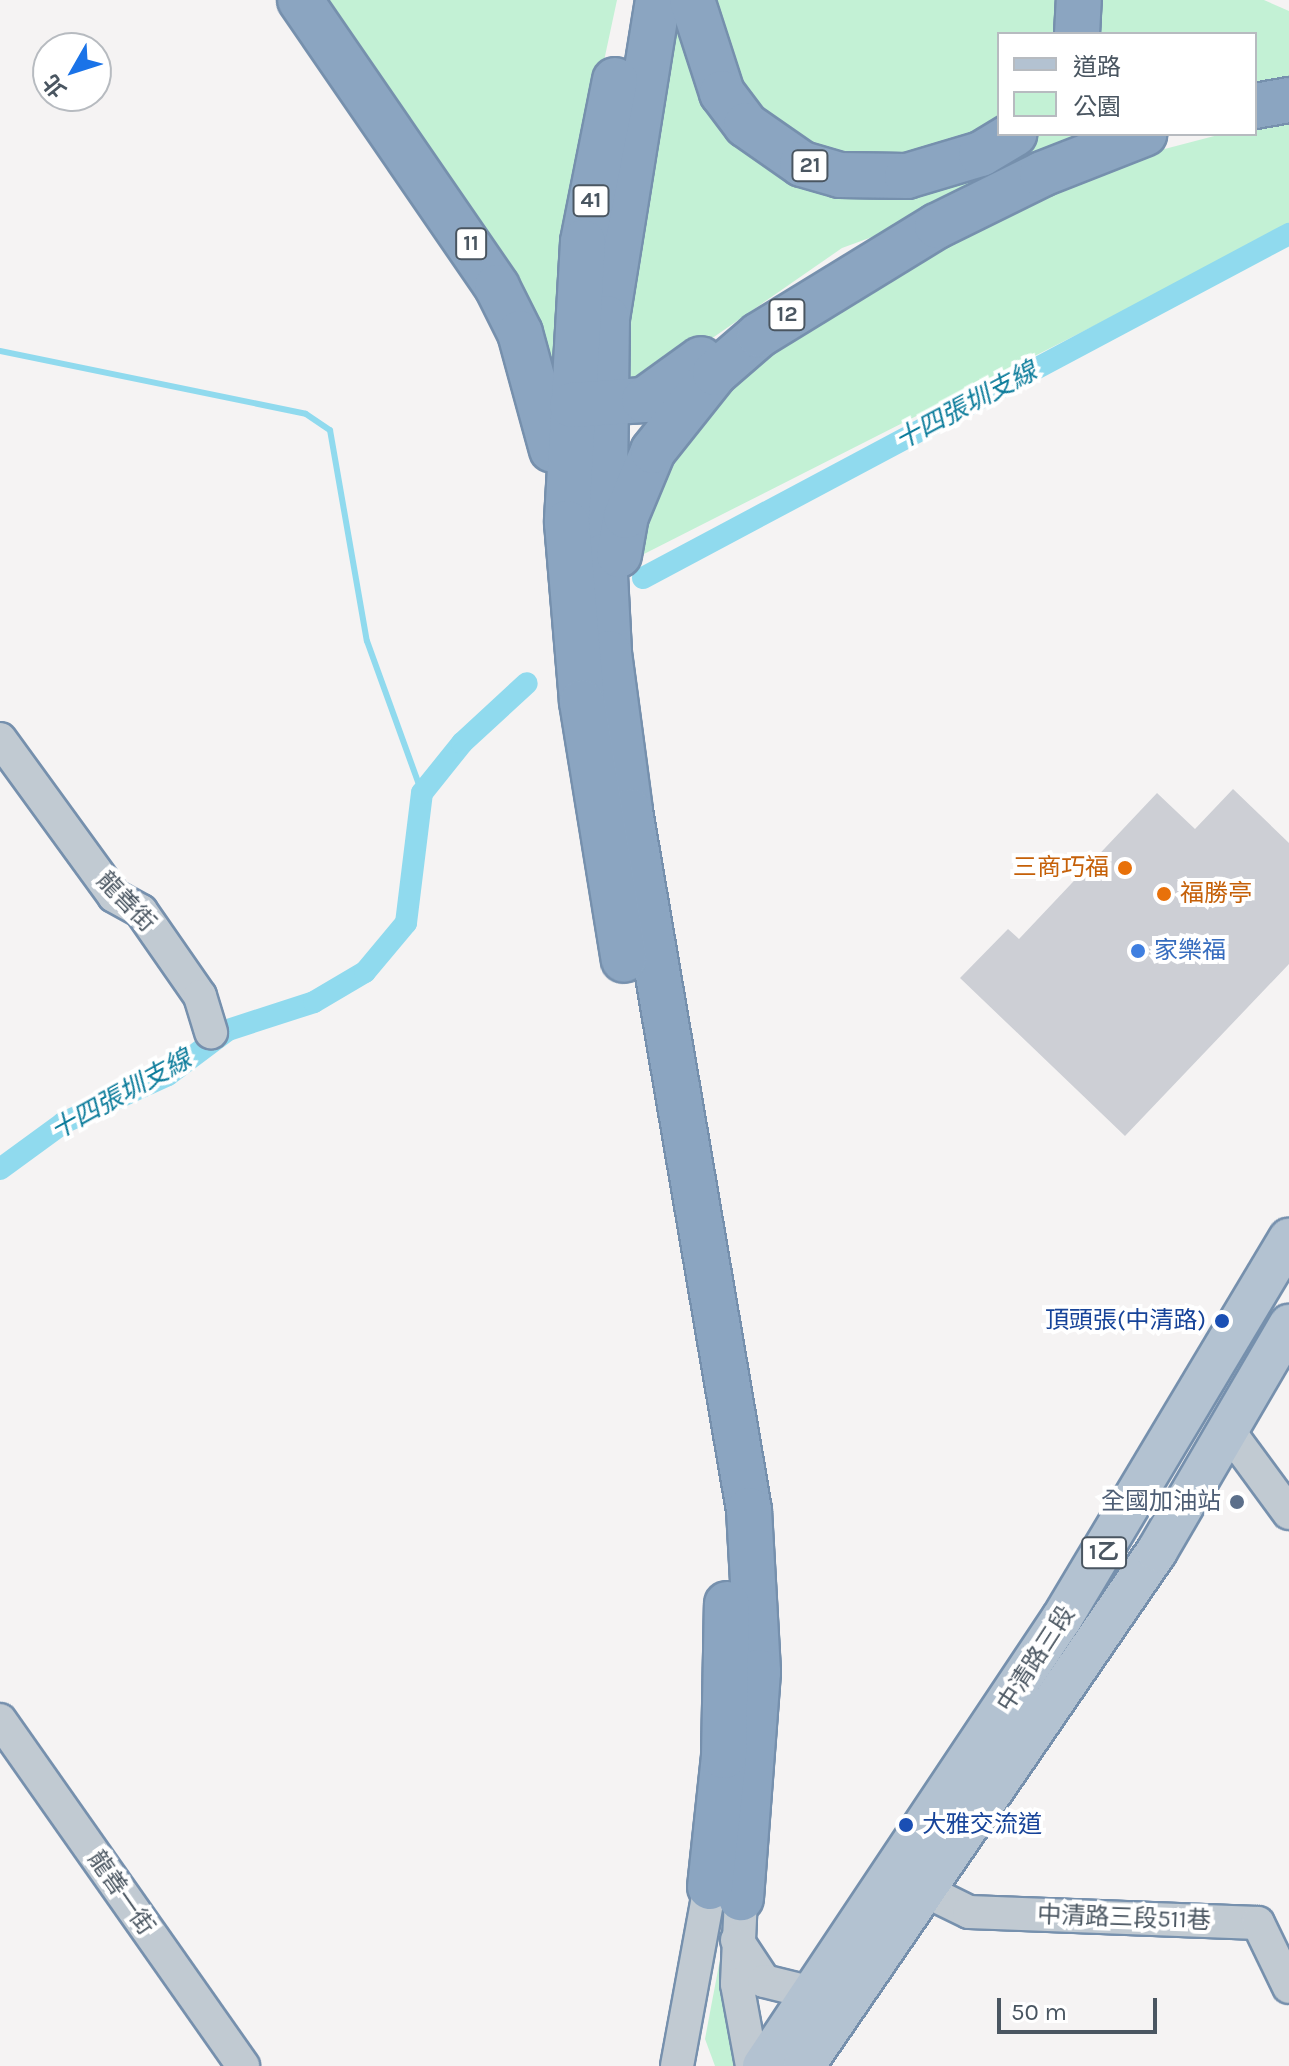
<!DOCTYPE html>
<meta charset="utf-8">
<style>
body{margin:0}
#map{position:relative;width:1289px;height:2066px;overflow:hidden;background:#f5f3f3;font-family:Karla,"Noto Sans TC",sans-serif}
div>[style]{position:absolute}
.green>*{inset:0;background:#c3f1d5}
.stream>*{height:6px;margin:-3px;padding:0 3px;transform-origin:3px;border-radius:3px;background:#90daee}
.canal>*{height:22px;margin:-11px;padding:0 11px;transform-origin:11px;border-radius:11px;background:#90daee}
.building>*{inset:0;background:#cdcfd5}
.roads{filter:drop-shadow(2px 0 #7690ad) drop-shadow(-2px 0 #7690ad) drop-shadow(0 2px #7690ad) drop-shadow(0 -2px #7690ad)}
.minor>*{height:32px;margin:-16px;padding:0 16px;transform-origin:16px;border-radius:16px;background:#c1cad2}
.major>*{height:40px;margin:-20px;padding:0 20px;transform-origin:20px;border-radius:20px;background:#b3c2d1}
.highway>*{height:44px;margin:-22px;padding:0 22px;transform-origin:22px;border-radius:22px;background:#8ba5c1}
.dots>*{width:22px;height:22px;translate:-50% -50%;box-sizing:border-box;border:4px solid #fff;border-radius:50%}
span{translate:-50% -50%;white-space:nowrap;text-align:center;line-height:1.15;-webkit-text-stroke:8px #fff;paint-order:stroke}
.shield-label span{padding:2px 6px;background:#fff;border:2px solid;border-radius:6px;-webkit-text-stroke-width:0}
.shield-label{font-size:22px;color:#4a5661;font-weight:700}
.food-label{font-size:24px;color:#c56008}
.right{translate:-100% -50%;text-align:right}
.left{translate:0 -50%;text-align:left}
.street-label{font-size:24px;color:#4a5661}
.shop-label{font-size:24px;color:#366cbe}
.transit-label{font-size:24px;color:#164399}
.service-label{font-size:24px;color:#4e5e75}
.water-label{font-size:26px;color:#0c7c9b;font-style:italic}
.legend{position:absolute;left:997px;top:32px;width:260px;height:104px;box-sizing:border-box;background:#fff;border:2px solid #b7bbc0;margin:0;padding:10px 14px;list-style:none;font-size:24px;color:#4a5661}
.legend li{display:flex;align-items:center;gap:16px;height:40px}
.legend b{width:40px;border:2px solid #b7bbc0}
.north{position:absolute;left:32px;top:32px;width:80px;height:80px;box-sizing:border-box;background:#fff;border:2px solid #b7bbc0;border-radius:50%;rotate:231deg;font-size:22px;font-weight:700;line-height:32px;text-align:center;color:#4a5661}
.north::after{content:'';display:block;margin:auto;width:28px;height:36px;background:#1a73e8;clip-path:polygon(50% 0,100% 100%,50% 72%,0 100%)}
.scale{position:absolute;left:997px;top:1998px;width:160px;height:36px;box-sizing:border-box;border:4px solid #4a5661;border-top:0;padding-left:10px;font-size:24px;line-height:28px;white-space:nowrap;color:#4a5661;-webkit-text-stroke:6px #fff;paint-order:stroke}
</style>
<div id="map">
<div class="green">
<i style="clip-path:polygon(323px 0,617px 0,576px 192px,559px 396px)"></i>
<i style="clip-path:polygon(673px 0,706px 70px,819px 176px,1030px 134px,1099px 134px,946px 210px,842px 248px,698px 348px,623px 387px,631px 209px)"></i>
<i style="clip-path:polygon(706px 0,1076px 0,1075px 34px,999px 34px,997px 143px,831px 163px,740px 98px)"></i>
<i style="clip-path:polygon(1091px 0,1264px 0,1289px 11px,1289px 87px,1255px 91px,1255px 34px,1089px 34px)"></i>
<i style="clip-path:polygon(1289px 116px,1289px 227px,644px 554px,630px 555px,659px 457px,789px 326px,1088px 169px,1222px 134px,1255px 134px,1255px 125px)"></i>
<i style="clip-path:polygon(721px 1954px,736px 2063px,733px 2066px,715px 2066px,705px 2039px)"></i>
</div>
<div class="stream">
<i style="left:0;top:351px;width:312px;rotate:11.6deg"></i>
<i style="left:306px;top:414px;width:29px;rotate:34deg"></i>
<i style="left:330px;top:430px;width:214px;rotate:80.1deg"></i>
<i style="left:367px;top:641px;width:162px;rotate:70.1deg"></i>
</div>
<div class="canal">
<i style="left:643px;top:578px;width:732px;rotate:-28.04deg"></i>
<i style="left:0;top:1169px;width:78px;rotate:-36.1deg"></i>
<i style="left:63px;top:1123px;width:115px;rotate:-24.6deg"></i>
<i style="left:168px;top:1075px;width:75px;rotate:-36.9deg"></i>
<i style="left:228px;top:1030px;width:90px;rotate:-18deg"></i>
<i style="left:314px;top:1002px;width:59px;rotate:-30.5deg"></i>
<i style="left:365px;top:972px;width:64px;rotate:-50.1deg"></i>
<i style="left:406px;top:923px;width:131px;rotate:-83deg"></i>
<i style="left:422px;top:793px;width:64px;rotate:-51.3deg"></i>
<i style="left:462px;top:743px;width:88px;rotate:-42.7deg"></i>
</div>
<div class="building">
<i style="clip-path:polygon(1233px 789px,1289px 843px,1289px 964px,1125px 1136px,960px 978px,1008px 929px,1019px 939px,1157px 793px,1195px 829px)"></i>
</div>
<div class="roads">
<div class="minor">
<i style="left:0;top:739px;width:194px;rotate:54deg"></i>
<i style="left:114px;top:896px;width:31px;rotate:29deg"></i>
<i style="left:141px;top:911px;width:103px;rotate:55.2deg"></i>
<i style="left:200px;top:996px;width:38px;rotate:73deg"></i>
<i style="left:1228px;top:1430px;width:103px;rotate:53.7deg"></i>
<i style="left:0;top:1720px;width:423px;rotate:54.9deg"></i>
<i style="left:926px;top:1891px;width:48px;rotate:26deg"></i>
<i style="left:969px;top:1912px;width:289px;rotate:2.2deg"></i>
<i style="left:1258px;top:1923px;width:71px;rotate:64.2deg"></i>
<i style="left:741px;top:1898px;width:86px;rotate:92.7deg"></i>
<i style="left:737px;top:1984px;width:83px;rotate:79.6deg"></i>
<i style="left:737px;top:1940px;width:49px;rotate:56.6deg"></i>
<i style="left:764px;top:1981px;width:50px;rotate:13.8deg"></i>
<i style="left:677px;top:2066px;width:182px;rotate:-79.6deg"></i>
</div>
<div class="major">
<i style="left:763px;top:2066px;width:539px;rotate:-56.28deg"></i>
<i style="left:1062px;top:1618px;width:442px;rotate:-59.1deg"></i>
<i style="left:804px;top:2066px;width:624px;rotate:-55.57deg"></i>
<i style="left:1157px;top:1551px;width:262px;rotate:-59.7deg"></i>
</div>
<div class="highway">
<i style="left:300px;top:0;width:348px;rotate:55.5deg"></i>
<i style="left:497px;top:287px;width:51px;rotate:63.4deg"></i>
<i style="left:520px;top:333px;width:121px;rotate:74.7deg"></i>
<i style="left:658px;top:0;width:322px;rotate:99.1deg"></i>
<i style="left:607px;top:318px;width:238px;rotate:90.7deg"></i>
<i style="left:604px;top:556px;width:97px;rotate:87deg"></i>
<i style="left:609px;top:653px;width:159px;rotate:82.4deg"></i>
<i style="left:630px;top:811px;width:709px;rotate:80.34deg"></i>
<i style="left:749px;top:1510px;width:162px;rotate:86.8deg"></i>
<i style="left:758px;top:1672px;width:227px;rotate:94.3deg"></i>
<i style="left:692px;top:0;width:98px;rotate:72.1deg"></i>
<i style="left:722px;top:93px;width:40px;rotate:53deg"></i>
<i style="left:746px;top:125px;width:68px;rotate:34.9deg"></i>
<i style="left:802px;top:164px;width:40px;rotate:16deg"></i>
<i style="left:840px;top:175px;width:67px;rotate:0.9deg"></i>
<i style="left:907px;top:176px;width:77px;rotate:-16.6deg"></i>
<i style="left:981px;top:154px;width:39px;rotate:-31deg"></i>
<i style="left:1077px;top:34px;width:34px;rotate:-87deg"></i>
<i style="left:615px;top:80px;width:165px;rotate:101.2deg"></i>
<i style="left:583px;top:242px;width:281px;rotate:93.3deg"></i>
<i style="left:567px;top:523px;width:180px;rotate:85.2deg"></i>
<i style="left:582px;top:702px;width:261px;rotate:80.8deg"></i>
<i style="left:1255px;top:106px;width:35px;rotate:-10deg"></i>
<i style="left:572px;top:405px;width:72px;rotate:-4deg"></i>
<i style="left:644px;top:400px;width:70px;rotate:-35.7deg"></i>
<i style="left:619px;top:555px;width:40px;rotate:-80deg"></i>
<i style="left:626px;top:516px;width:70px;rotate:-67.4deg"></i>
<i style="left:653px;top:451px;width:100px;rotate:-51.5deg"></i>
<i style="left:715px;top:373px;width:58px;rotate:-40.8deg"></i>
<i style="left:759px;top:335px;width:209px;rotate:-31.5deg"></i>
<i style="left:937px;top:226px;width:117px;rotate:-26.3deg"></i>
<i style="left:1042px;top:174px;width:110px;rotate:-21.4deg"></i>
<i style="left:710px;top:1887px;width:132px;rotate:-83.9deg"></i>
<i style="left:724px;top:1756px;width:152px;rotate:-88.9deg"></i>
</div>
</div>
<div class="dots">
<i style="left:1125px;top:868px;background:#e8710a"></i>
<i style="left:1164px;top:894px;background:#e8710a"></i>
<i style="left:1138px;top:951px;background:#3f7fe0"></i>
<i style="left:1222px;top:1321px;background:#1a4fb4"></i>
<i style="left:1237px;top:1502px;background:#5c6f8a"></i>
<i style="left:906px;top:1825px;background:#1a4fb4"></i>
</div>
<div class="shield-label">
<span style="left:810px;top:166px">21</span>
<span style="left:591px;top:201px">41</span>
<span style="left:471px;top:244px">11</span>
<span style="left:787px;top:315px">12</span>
<span style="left:1104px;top:1553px">1乙</span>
</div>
<div class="food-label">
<span class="right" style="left:1109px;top:868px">三商巧福</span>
<span class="left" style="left:1180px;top:894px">福勝亭</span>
</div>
<div class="street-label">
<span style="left:126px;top:902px;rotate:46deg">龍善街</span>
<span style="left:1036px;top:1659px;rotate:-57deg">中清路三段</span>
<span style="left:121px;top:1893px;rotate:55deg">龍善一街</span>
<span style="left:1124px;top:1918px;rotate:2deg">中清路三段511巷</span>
</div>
<div class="shop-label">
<span class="left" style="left:1154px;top:951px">家樂福</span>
</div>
<div class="transit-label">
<span class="right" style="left:1206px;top:1321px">頂頭張(中清路)</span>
<span class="left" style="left:922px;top:1825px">大雅交流道</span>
</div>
<div class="service-label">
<span class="right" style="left:1221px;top:1502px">全國加油站</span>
</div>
<div class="water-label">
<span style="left:966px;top:406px;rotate:-28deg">十四張圳支線</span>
<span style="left:121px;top:1095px;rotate:-29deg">十四張圳支線</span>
</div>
<ul class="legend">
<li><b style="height:10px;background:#b3c2d1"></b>道路</li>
<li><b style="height:22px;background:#c3f1d5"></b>公園</li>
</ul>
<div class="north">北</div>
<div class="scale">50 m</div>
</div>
